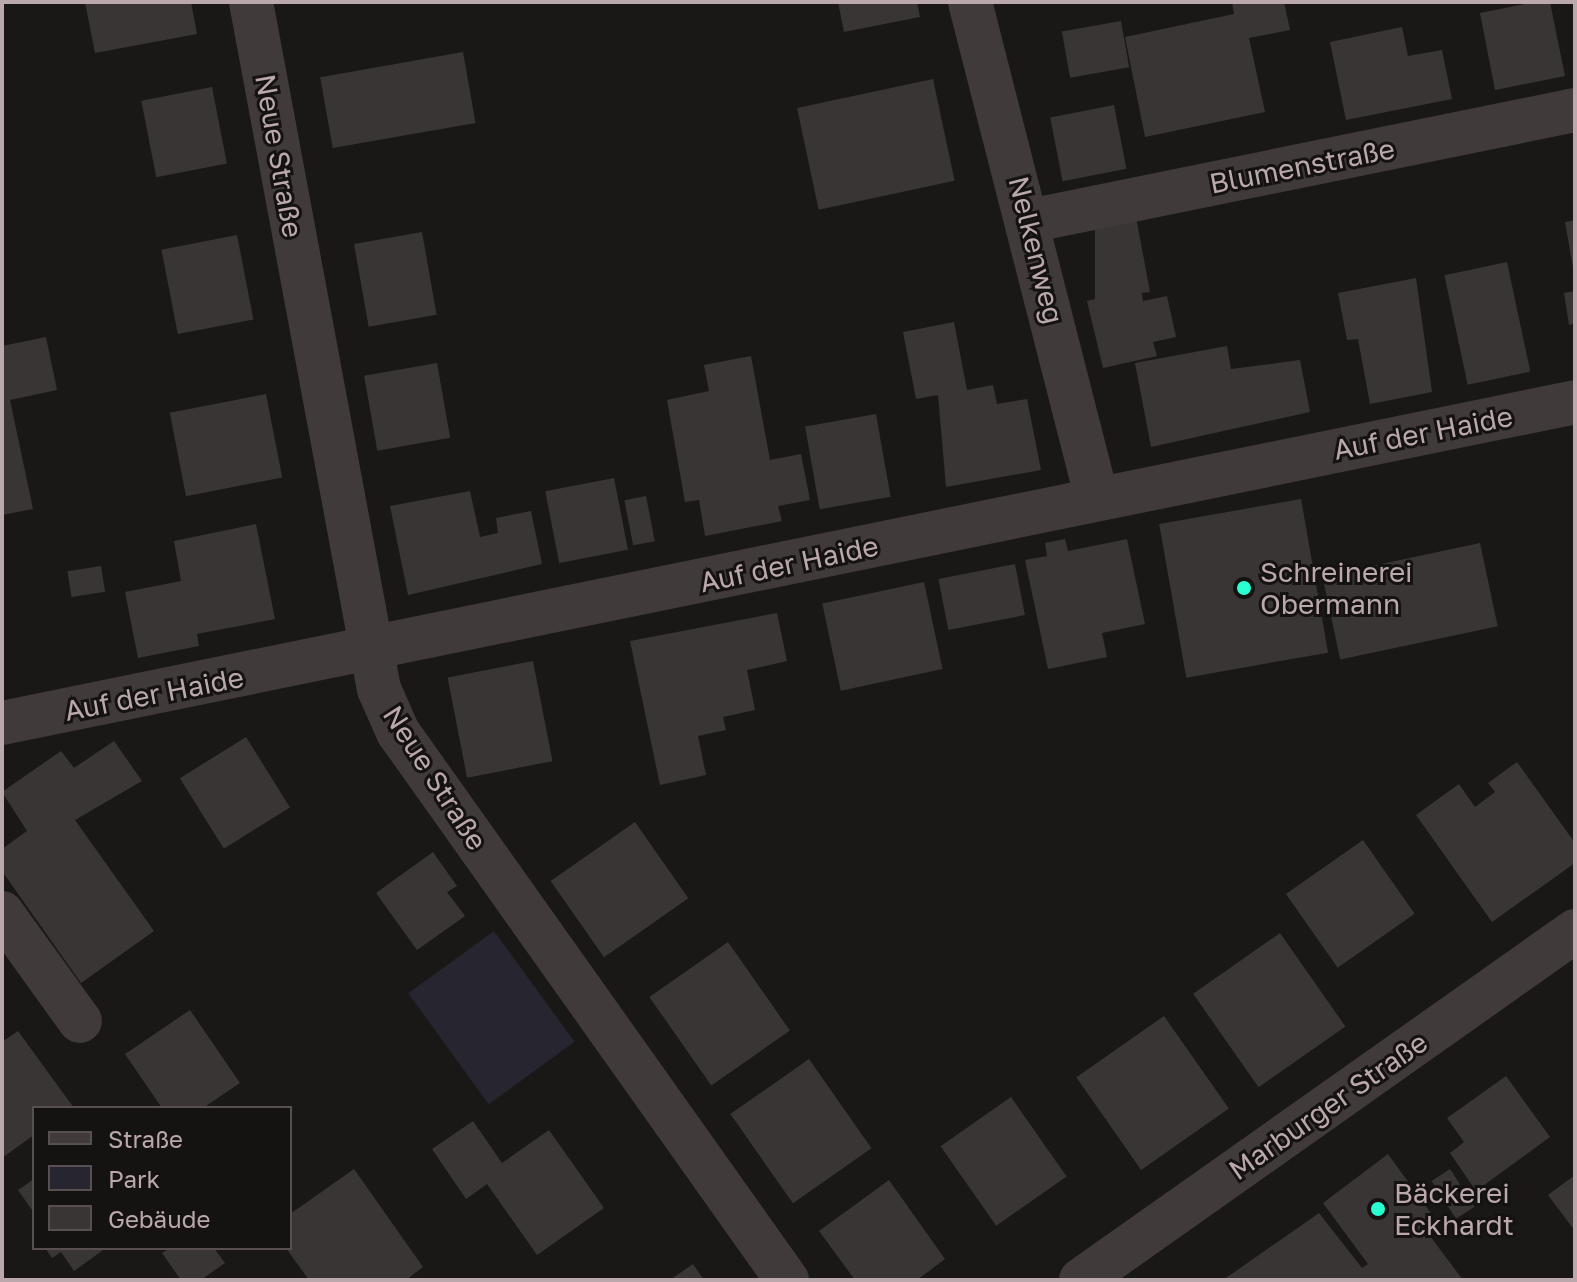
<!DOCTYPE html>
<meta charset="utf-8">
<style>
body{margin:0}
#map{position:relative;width:1577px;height:1282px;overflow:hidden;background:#1a1817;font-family:"Golos Text",sans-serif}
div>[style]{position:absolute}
.green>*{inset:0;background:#27252f;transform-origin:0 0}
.building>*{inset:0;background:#393534;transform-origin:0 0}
.minor>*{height:44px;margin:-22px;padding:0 22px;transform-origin:22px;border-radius:22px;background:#413a3a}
.dots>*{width:22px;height:22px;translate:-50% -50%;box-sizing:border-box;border:4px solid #151312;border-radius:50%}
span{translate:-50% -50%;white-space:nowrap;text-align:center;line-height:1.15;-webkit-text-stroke:6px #151312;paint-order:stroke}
.street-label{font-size:28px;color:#bba8ac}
.poi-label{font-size:28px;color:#bba8ac}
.left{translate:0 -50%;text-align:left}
.frame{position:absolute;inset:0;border:4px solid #bba8ac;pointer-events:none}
.legend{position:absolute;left:32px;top:1106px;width:260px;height:144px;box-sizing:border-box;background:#151312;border:2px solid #574f50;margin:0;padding:10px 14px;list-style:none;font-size:24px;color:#bba8ac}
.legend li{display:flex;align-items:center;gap:16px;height:40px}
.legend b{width:40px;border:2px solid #574f50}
</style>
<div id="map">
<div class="green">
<i style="left:494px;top:931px;width:137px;height:106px;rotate:54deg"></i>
</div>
<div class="building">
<i style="clip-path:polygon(85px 2px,191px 2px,197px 34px,95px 53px)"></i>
<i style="clip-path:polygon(838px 2px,917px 2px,920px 17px,844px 32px)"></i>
<i style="clip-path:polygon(1232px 2px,1284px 2px,1290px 30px,1249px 38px,1265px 112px,1145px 137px,1125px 37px,1234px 14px)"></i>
<i style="clip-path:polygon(1534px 2px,1550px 2px,1565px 76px,1495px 90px,1480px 13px)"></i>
<i style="left:1121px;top:21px;width:47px;height:60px;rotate:80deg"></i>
<i style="clip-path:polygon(1402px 27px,1408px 56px,1442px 50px,1452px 99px,1346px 120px,1330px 42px)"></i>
<i style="left:463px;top:52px;width:72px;height:145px;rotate:80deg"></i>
<i style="left:933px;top:79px;width:104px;height:139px;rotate:78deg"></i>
<i style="left:212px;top:87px;width:78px;height:72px;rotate:79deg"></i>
<i style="left:1114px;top:105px;width:65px;height:65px;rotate:79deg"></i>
<i style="clip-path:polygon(1136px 217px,1150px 292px,1142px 293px,1143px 301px,1167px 296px,1176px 337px,1153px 342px,1157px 356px,1103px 368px,1087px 301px,1095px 299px,1095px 225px)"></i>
<i style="clip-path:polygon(1575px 220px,1575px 268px,1573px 268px,1565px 222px)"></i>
<i style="left:422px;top:232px;width:84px;height:69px;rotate:80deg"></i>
<i style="left:237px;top:235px;width:86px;height:77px;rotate:79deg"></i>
<i style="left:1507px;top:262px;width:112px;height:64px;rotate:78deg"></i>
<i style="clip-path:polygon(1416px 278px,1432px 392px,1370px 404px,1358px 339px,1347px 340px,1338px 293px)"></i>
<i style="clip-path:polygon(1575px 291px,1575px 323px,1569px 325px,1564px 293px)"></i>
<i style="clip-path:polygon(954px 322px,967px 390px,993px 385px,997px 404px,1027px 399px,1041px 470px,946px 487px,938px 395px,916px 399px,903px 332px)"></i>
<i style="clip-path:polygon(46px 337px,57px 390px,10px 400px,33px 509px,2px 515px,2px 346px)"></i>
<i style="clip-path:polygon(1227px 346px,1231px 369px,1300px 360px,1310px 412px,1151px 447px,1135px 363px)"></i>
<i style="clip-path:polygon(751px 356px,770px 460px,801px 454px,810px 500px,778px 506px,782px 521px,705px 536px,699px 500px,685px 502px,667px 400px,709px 391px,704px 365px)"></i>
<i style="left:437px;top:363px;width:76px;height:74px;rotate:80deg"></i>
<i style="left:266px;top:394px;width:85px;height:98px;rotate:79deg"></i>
<i style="left:876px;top:414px;width:84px;height:72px;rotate:80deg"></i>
<i style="left:614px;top:478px;width:73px;height:70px;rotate:79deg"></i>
<i style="clip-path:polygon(470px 491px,480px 537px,498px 533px,496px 518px,531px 511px,542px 564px,408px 595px,390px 506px)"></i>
<i style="left:646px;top:496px;width:46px;height:22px;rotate:79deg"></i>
<i style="left:1301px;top:499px;width:156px;height:144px;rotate:80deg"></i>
<i style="clip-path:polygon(256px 524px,275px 619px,197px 634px,199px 646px,138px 658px,125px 592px,181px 581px,174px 541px)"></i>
<i style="clip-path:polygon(1065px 539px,1068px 551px,1127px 539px,1145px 624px,1102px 633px,1107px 657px,1048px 669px,1025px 560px,1047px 556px,1045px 543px)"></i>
<i style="left:1480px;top:543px;width:85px;height:161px;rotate:78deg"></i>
<i style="left:1015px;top:564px;width:52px;height:78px;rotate:79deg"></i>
<i style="left:101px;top:566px;width:26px;height:34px;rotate:81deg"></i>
<i style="left:924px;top:582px;width:89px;height:104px;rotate:78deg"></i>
<i style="clip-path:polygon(777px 613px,787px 661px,747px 670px,755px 710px,723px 717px,726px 730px,698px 736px,706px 775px,660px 785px,630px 641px)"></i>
<i style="left:533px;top:661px;width:102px;height:87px;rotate:79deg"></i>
<i style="left:246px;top:737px;width:83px;height:78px;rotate:58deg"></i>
<i style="clip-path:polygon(114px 741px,142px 781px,75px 820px,154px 931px,81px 983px,2px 871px,2px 849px,27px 831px,2px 792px,61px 751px,74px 768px)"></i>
<i style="clip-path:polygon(1517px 762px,1575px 843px,1575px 863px,1492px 922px,1416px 815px,1459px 784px,1475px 807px,1495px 792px,1488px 783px)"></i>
<i style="left:635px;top:822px;width:93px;height:103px;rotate:55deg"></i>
<i style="left:1363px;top:840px;width:90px;height:94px;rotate:55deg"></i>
<i style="clip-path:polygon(433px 852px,457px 886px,447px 892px,465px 916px,417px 950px,376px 893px)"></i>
<i style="left:1280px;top:933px;width:114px;height:106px;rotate:55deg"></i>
<i style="left:728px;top:942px;width:108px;height:96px;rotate:55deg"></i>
<i style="clip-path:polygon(190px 1010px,240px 1083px,203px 1108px,162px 1108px,125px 1054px)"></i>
<i style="left:1164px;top:1016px;width:113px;height:107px;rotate:55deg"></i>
<i style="clip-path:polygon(18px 1031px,74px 1108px,34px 1108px,34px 1135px,2px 1158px,2px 1042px)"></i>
<i style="left:809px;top:1059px;width:109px;height:96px;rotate:55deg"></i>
<i style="clip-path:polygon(1506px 1076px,1550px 1137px,1476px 1191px,1450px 1153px,1464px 1142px,1447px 1118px)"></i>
<i style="left:1011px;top:1097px;width:97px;height:86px;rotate:55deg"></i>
<i style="clip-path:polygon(473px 1121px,502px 1163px,549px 1130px,604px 1208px,537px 1255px,487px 1184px,466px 1199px,432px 1149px)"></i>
<i style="clip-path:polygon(1388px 1154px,1433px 1216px,1421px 1224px,1463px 1280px,1223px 1280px,1319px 1213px,1362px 1268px,1368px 1264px,1323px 1203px)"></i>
<i style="clip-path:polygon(354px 1169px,423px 1267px,406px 1280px,309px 1280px,286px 1248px,290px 1214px)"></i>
<i style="left:1450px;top:1169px;width:45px;height:22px;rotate:57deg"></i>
<i style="clip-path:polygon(1575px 1175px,1575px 1231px,1548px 1195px)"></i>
<i style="clip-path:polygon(34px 1179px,34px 1213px,18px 1190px)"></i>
<i style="clip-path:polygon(889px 1180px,945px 1259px,917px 1280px,855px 1280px,819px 1231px)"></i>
<i style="clip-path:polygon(45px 1248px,106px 1248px,74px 1271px,61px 1252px,52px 1258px)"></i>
<i style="clip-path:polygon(170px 1248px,214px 1248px,225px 1263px,201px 1280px,181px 1280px,162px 1253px)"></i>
<i style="clip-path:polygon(693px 1264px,704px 1280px,670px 1280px)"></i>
</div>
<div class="minor">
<i style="left:251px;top:2px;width:699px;rotate:79.45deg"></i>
<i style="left:379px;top:689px;width:47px;rotate:66.2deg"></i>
<i style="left:398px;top:732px;width:672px;rotate:54.63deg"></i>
<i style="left:970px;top:2px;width:513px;rotate:75.67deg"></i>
<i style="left:1029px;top:221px;width:557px;rotate:-11.49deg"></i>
<i style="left:2px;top:723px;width:1605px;rotate:-11.53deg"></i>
<i style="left:2px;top:913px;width:133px;rotate:54.2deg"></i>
<i style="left:1081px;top:1280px;width:605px;rotate:-35.24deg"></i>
</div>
<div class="dots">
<i style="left:1244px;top:588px;background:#2affd1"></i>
<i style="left:1378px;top:1209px;background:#2affd1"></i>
</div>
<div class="street-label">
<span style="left:279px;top:156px;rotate:80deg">Neue Straße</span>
<span style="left:1302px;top:166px;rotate:-11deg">Blumenstraße</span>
<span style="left:1036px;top:250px;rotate:76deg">Nelkenweg</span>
<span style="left:1423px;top:433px;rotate:-11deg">Auf der Haide</span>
<span style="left:789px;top:564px;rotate:-12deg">Auf der Haide</span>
<span style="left:154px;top:694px;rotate:-11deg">Auf der Haide</span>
<span style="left:435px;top:778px;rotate:57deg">Neue Straße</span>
<span style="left:1328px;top:1106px;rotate:-35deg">Marburger Straße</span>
</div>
<div class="poi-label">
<span class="left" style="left:1260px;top:588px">Schreinerei<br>Obermann</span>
<span class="left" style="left:1394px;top:1209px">Bäckerei<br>Eckhardt</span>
</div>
<div class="frame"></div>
<ul class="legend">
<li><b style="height:10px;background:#413a3a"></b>Straße</li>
<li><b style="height:22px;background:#27252f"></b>Park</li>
<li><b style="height:22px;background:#393534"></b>Gebäude</li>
</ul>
</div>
